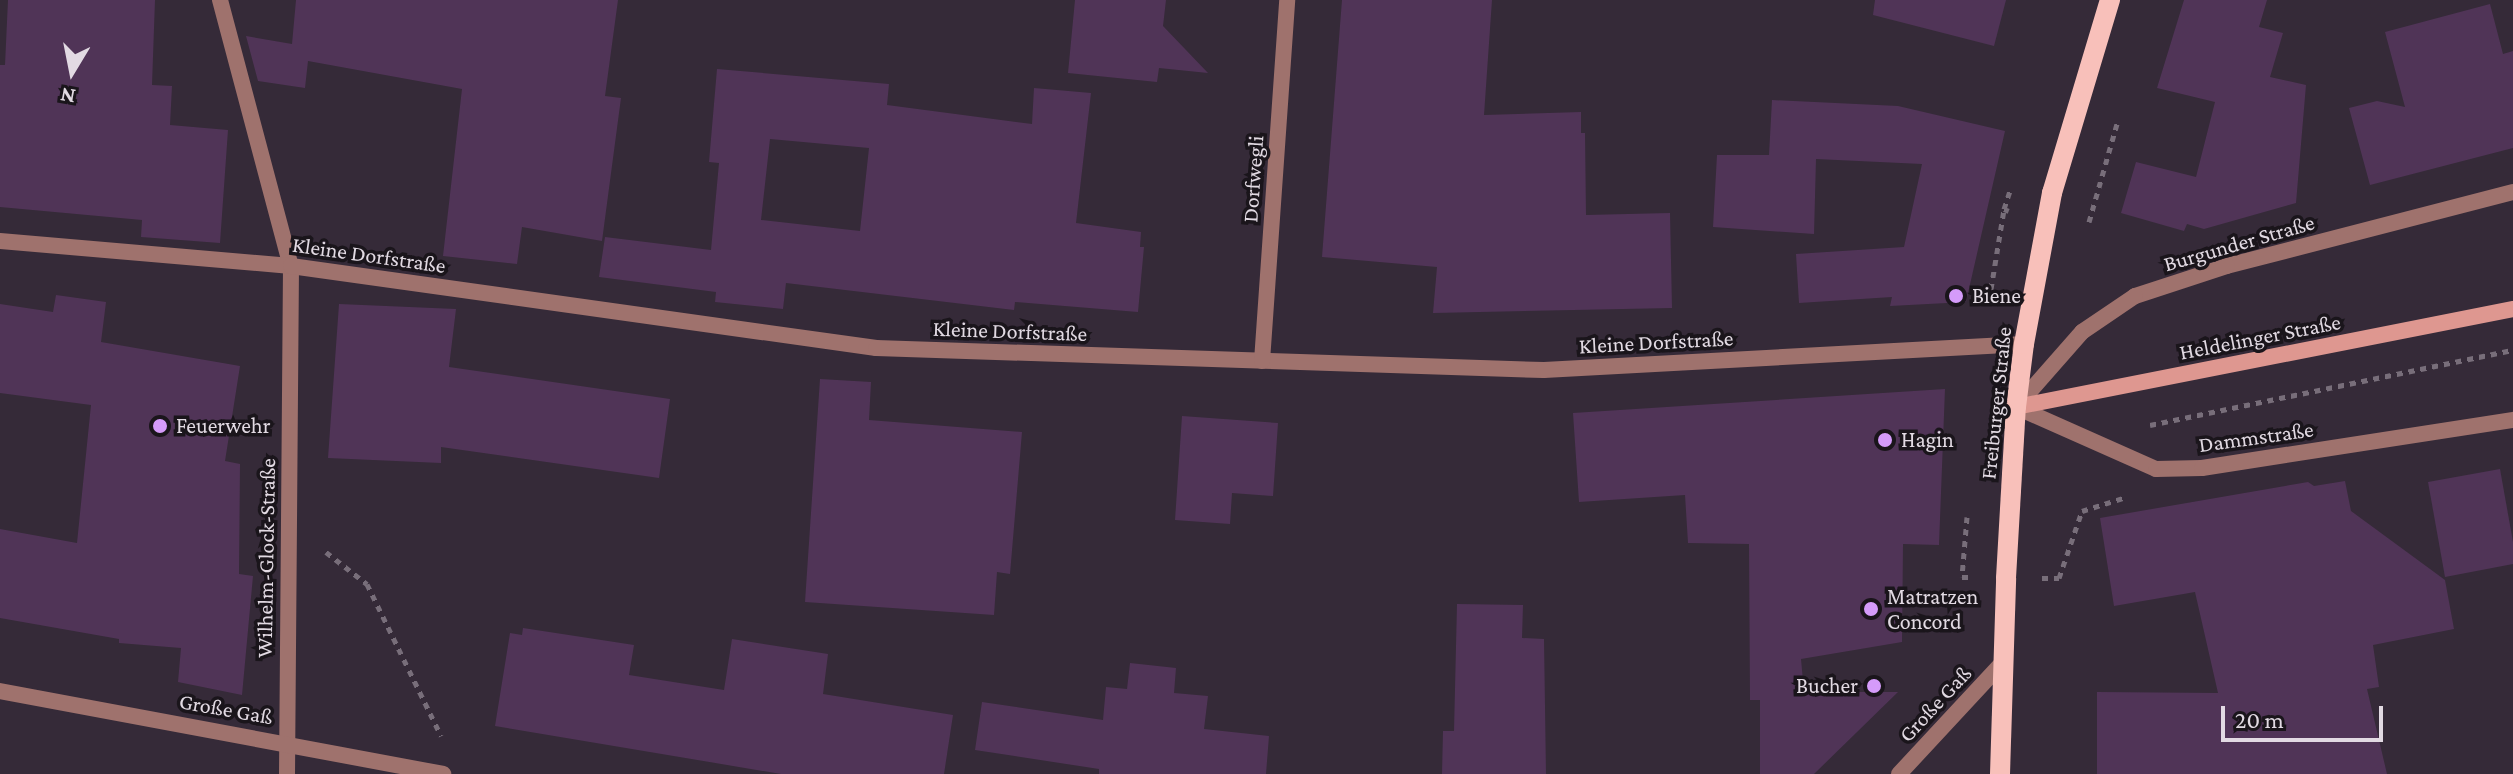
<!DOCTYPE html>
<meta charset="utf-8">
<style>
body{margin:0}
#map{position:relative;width:2513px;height:774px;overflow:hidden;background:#352a38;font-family:"Crimson Pro",serif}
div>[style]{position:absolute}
.building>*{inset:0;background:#503457}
.path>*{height:5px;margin-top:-2.5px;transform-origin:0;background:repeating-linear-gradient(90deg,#786e7a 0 6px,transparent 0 12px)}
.street>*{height:16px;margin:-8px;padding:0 8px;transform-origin:8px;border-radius:8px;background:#9f726d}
.secondary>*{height:16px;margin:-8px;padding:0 8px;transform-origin:8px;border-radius:8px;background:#de9790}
.primary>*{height:20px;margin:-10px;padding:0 10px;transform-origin:10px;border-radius:10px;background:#f8c0ba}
.dots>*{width:22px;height:22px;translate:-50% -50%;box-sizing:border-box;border:4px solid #1a151b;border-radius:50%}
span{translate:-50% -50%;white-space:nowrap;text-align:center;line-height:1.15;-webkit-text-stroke:7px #1a151b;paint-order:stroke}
.street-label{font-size:22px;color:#e2dae3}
.poi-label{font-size:22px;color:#e2dae3}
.left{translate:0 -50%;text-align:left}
.right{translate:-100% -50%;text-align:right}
.north{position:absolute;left:32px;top:32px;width:80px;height:80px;-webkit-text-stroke:6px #1a151b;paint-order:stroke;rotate:190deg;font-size:22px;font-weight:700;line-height:32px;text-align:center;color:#e2dae3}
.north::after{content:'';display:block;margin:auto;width:28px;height:36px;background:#e2dae3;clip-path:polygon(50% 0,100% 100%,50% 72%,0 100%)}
.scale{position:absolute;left:2221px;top:706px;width:162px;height:36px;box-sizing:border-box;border:4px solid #e2dae3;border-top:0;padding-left:10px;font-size:24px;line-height:28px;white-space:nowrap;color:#e2dae3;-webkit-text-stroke:6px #1a151b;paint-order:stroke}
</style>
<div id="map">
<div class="building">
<i style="clip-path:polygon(8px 0,155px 0,152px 85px,172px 86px,170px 125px,228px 130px,220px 243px,141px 237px,142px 220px,0 207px,0 65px,5px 65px)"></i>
<i style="clip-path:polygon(296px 0,618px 0,605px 96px,621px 98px,602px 241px,522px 227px,517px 264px,443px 256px,462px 89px,308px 61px,305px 88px,258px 81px,246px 36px,292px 44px)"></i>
<i style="clip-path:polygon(1075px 0,1166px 0,1163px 26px,1208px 73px,1159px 68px,1157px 82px,1068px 73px)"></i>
<i style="clip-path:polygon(1342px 0,1492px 0,1484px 115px,1581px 112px,1581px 133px,1585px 133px,1586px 215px,1670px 213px,1672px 308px,1433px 313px,1437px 267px,1322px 257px)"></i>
<i style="clip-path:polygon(1875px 0,2006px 0,1994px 46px,1873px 15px)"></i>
<i style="clip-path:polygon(2184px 0,2267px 0,2259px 27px,2283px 33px,2270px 77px,2306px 85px,2296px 203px,2204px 229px,2187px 224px,2184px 231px,2121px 213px,2136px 162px,2196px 177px,2215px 102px,2157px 88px)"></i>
<i style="clip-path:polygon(2490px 4px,2503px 54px,2513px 51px,2513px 148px,2370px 185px,2349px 108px,2377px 101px,2405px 107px,2385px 32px)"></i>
<i style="clip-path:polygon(evenodd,717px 69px,889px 84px,887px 105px,1032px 124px,1034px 88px,1091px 93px,1076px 223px,1141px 232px,1140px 247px,1144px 247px,1138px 312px,1015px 302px,1014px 310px,786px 283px,783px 309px,715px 302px,716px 292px,599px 277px,605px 237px,711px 250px,719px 163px,709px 162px,717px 69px,770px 139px,869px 148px,860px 231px,761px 220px,770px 139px)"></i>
<i style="clip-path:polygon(1772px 100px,1898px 106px,2005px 131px,1966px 302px,1890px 306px,1892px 297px,1799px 303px,1796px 254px,1904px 247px,1922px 164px,1816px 159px,1814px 234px,1713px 227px,1717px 155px,1769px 155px)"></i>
<i style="clip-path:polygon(56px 295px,106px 302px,101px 342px,240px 366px,225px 461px,240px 464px,239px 574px,253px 576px,242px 695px,178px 682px,181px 648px,119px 643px,119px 639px,0 618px,0 529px,77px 543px,91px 405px,0 393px,0 304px,53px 312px)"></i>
<i style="clip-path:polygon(339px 304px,456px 309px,449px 367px,670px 399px,659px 478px,441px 447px,441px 463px,328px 458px)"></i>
<i style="clip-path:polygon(820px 379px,871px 382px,869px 420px,1022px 432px,1010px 574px,997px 572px,994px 615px,805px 602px)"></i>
<i style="clip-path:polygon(1945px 389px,1939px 545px,1903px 544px,1902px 642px,1801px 659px,1804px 692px,1898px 692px,1814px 774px,1760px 774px,1760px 700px,1750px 700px,1749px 544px,1688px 543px,1685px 495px,1579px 502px,1573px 413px)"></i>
<i style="clip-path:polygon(1182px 416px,1278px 423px,1273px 496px,1232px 493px,1230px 524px,1175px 520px)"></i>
<i style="clip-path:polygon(2500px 469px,2513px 542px,2513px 564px,2445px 577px,2428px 482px)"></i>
<i style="clip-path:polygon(2345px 481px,2351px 511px,2445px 580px,2454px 629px,2373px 645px,2379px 687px,2367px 689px,2387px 774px,2097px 774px,2097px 692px,2218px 693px,2195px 592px,2114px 606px,2100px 518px,2308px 482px,2314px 486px)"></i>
<i style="clip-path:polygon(1457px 604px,1523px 605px,1522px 638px,1544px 639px,1546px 774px,1442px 774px,1443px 731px,1454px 731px)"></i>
<i style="clip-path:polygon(523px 628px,634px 645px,629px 675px,724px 690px,732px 639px,828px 654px,823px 694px,953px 715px,944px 774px,781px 774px,495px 726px,510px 633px,522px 635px)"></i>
<i style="clip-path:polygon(1130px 663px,1176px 668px,1174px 693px,1208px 696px,1204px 729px,1269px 736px,1266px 774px,1099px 774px,1099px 769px,975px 750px,982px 702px,1103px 720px,1106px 687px,1127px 689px)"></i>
</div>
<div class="path">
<i style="left:2004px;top:209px;width:19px;rotate:-72deg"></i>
<i style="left:2089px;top:222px;width:106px;rotate:-74.1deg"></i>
<i style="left:1989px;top:301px;width:93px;rotate:-80.7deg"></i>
<i style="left:2004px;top:209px;width:5px;rotate:22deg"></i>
<i style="left:2150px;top:425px;width:371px;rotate:-11.7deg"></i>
<i style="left:1967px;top:517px;width:60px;rotate:94.8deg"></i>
<i style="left:1962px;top:577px;width:6px"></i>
<i style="left:326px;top:552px;width:52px;rotate:38deg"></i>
<i style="left:367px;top:584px;width:169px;rotate:64deg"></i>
<i style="left:2042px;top:578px;width:17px"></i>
<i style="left:2059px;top:578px;width:71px;rotate:-71.1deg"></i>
<i style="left:2082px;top:511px;width:46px;rotate:-17.7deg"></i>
</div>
<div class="street">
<i style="left:220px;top:0;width:275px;rotate:75.1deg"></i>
<i style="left:291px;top:266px;width:508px;rotate:90.45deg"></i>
<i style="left:2513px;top:192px;width:295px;rotate:165.5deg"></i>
<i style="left:2227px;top:266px;width:97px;rotate:161.9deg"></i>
<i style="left:2135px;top:296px;width:64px;rotate:145.8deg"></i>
<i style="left:2082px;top:332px;width:100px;rotate:131.3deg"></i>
<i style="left:2016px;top:407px;width:153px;rotate:23.9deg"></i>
<i style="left:2156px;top:469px;width:46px;rotate:-1.2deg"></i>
<i style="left:2202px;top:468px;width:315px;rotate:-8.8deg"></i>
<i style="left:0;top:241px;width:292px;rotate:4.9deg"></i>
<i style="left:291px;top:266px;width:591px;rotate:7.98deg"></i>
<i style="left:876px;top:348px;width:668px;rotate:1.89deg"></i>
<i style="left:1544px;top:370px;width:481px;rotate:-3.1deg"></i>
<i style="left:1262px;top:361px;width:362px;rotate:-86deg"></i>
<i style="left:0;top:691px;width:451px;rotate:10.6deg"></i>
<i style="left:1899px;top:774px;width:153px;rotate:-47.1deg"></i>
</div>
<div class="secondary">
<i style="left:2016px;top:407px;width:507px;rotate:-11.15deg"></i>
</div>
<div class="primary">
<i style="left:2000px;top:774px;width:196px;rotate:-88.2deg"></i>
<i style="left:2006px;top:578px;width:171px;rotate:-86.7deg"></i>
<i style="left:2016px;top:407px;width:64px;rotate:-82.8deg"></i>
<i style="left:2024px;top:344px;width:154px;rotate:-79.5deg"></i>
<i style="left:2052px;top:193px;width:202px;rotate:-73.3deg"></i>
</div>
<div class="dots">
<i style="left:1956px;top:296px;background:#d59bfa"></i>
<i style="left:160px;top:426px;background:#d59bfa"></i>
<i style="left:1885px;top:440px;background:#d59bfa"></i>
<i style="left:1871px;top:609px;background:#d59bfa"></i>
<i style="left:1874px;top:686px;background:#d59bfa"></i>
</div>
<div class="street-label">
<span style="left:1253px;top:179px;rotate:-86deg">Dorfwegli</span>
<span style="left:2239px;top:243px;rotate:-16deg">Burgunder Straße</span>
<span style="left:369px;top:255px;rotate:8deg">Kleine Dorfstraße</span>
<span style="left:1010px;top:331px;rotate:2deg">Kleine Dorfstraße</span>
<span style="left:2260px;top:337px;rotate:-11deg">Heldelinger Straße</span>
<span style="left:1656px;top:342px;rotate:-3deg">Kleine Dorfstraße</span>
<span style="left:1996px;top:403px;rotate:-84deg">Freiburger Straße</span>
<span style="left:2256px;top:437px;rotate:-8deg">Dammstraße</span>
<span style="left:266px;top:558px;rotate:-89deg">Wilhelm-Glock-Straße</span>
<span style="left:1935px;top:704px;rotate:-47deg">Große Gaß</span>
<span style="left:226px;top:709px;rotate:10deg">Große Gaß</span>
</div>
<div class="poi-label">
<span class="left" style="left:1972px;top:296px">Biene</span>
<span class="left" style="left:176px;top:426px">Feuerwehr</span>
<span class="left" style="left:1901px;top:440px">Hagin</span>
<span class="left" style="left:1887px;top:609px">Matratzen<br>Concord</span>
<span class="right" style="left:1858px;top:686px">Bucher</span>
</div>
<div class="north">N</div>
<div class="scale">20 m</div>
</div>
